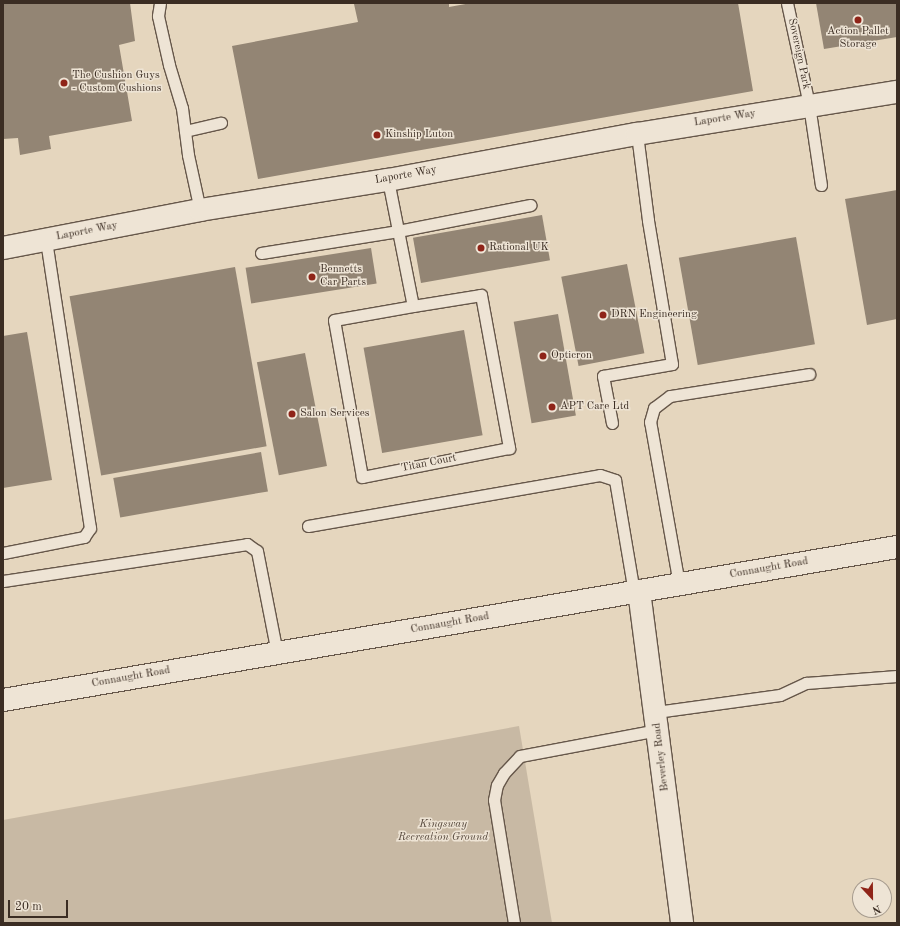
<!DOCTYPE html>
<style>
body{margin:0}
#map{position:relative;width:900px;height:926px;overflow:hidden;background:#e5d6be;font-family:"Old Standard TT",serif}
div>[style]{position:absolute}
.green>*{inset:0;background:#c8b9a4}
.building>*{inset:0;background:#938574;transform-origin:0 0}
.roads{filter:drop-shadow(1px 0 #66574a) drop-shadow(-1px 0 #66574a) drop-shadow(0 1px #66574a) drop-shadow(0 -1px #66574a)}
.service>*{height:11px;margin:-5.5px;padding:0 5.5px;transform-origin:5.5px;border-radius:5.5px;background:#eee4d5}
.minor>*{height:22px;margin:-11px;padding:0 11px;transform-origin:11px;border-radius:11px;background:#eee4d5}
.dots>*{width:11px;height:11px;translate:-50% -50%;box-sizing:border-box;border:2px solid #eee4d5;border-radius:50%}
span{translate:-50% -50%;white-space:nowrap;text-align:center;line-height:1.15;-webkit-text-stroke:3px #eee4d5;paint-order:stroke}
.poi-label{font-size:11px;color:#3b2d23}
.left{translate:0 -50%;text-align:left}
.street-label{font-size:11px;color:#3b2d23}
.park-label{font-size:11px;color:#57493d;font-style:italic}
.frame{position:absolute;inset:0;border:4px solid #3b2d23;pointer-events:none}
.north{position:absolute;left:852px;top:878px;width:40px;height:40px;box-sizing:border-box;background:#eee4d5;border:1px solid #a69b8e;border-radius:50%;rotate:158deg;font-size:11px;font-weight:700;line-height:16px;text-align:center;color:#3b2d23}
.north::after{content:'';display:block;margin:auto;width:14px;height:18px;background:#8f2418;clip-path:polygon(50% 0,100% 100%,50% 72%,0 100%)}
.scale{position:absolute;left:8px;top:900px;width:60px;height:18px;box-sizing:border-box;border:2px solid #3b2d23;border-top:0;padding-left:5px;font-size:12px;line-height:14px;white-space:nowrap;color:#3b2d23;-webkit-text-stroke:3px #eee4d5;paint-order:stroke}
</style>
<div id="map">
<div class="green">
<i style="clip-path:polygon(519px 726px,552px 923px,3px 923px,3px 820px)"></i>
</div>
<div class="building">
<i style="clip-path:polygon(3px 3px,130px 3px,135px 41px,119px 45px,132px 121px,49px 136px,51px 149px,20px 155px,18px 138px,3px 139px)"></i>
<i style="clip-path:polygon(357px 3px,449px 3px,449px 7px,471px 3px,738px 3px,753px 91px,258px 179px,232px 46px,358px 22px,354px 4px)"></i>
<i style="clip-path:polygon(816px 3px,897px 3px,897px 37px,824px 49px)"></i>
<i style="clip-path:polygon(897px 190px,897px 319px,867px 325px,845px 199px)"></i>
<i style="left:542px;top:215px;width:46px;height:131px;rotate:80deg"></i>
<i style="left:796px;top:237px;width:109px;height:119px;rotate:80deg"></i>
<i style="left:371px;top:248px;width:36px;height:127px;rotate:81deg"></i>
<i style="left:627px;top:264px;width:91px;height:67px;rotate:79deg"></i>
<i style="left:235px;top:267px;width:182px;height:168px;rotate:80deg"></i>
<i style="left:558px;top:314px;width:103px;height:45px;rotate:80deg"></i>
<i style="left:464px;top:330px;width:107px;height:102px;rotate:80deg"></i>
<i style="clip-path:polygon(27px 332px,52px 480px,3px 488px,3px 336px)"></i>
<i style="left:305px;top:353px;width:115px;height:49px;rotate:79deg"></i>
<i style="left:261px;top:452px;width:40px;height:150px;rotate:80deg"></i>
</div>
<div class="roads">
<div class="service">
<i style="left:160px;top:3px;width:13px;rotate:99deg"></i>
<i style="left:158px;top:16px;width:50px;rotate:77.3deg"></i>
<i style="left:169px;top:65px;width:45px;rotate:73.2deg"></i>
<i style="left:182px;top:108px;width:47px;rotate:82.7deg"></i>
<i style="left:188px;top:155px;width:56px;rotate:77.7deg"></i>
<i style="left:787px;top:3px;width:104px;rotate:77.8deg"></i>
<i style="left:809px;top:105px;width:81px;rotate:81.5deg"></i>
<i style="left:185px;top:131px;width:37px;rotate:-13deg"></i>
<i style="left:388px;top:180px;width:128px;rotate:78.8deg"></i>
<i style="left:413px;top:306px;width:69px;rotate:-9.2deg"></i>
<i style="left:481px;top:295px;width:156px;rotate:79.6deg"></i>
<i style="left:509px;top:448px;width:150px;rotate:168.8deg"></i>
<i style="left:362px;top:477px;width:159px;rotate:-100.1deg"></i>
<i style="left:334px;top:320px;width:80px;rotate:-10deg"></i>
<i style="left:261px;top:253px;width:139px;rotate:-9.1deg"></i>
<i style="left:398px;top:231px;width:135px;rotate:-11.1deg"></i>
<i style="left:612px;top:423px;width:48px;rotate:-100.8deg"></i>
<i style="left:603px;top:376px;width:70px;rotate:-9.9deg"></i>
<i style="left:672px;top:364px;width:146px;rotate:-99.5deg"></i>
<i style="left:648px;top:220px;width:87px;rotate:-97.3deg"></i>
<i style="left:308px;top:526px;width:296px;rotate:-9.9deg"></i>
<i style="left:600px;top:475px;width:16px;rotate:18deg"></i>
<i style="left:615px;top:480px;width:114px;rotate:80.4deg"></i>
<i style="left:3px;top:553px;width:83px;rotate:-11.2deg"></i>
<i style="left:84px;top:537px;width:11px;rotate:-56deg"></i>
<i style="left:90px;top:528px;width:291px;rotate:-98.7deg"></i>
<i style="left:3px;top:581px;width:247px;rotate:-8.6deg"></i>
<i style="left:247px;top:544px;width:12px;rotate:35deg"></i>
<i style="left:257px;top:551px;width:104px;rotate:78.9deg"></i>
<i style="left:679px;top:584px;width:165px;rotate:-100.1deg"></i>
<i style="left:650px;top:422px;width:15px;rotate:-74deg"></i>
<i style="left:654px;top:408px;width:20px;rotate:-37deg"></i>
<i style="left:670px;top:396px;width:141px;rotate:-9deg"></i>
<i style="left:656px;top:712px;width:125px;rotate:-7.8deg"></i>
<i style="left:780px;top:695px;width:29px;rotate:-25deg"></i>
<i style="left:806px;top:683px;width:91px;rotate:-4.4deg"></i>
<i style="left:514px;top:923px;width:125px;rotate:-99.2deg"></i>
<i style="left:494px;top:800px;width:15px;rotate:-79deg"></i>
<i style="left:497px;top:785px;width:14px;rotate:-60deg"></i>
<i style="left:504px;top:773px;width:23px;rotate:-47deg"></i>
<i style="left:520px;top:756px;width:140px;rotate:-10.7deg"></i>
</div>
<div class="minor">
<i style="left:3px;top:248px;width:201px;rotate:-10.9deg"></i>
<i style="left:200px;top:210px;width:190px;rotate:-9.1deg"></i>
<i style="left:388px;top:180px;width:253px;rotate:-10.5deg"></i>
<i style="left:637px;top:134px;width:263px;rotate:-9.2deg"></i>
<i style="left:639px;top:591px;width:335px;rotate:82.6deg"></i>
<i style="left:3px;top:700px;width:907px;rotate:-9.71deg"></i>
</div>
</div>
<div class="dots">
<i style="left:858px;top:20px;background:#8f2418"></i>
<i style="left:64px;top:83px;background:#8f2418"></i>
<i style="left:377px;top:135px;background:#8f2418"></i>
<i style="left:481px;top:248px;background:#8f2418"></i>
<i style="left:312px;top:277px;background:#8f2418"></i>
<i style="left:603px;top:315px;background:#8f2418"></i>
<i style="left:543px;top:356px;background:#8f2418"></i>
<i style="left:552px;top:407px;background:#8f2418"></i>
<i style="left:292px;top:414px;background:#8f2418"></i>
</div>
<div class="poi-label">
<span style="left:858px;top:39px">Action Pallet<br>Storage</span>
<span class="left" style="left:72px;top:83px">The Cushion Guys<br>- Custom Cushions</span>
<span class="left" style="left:385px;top:135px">Kinship Luton</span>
<span class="left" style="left:489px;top:248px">Rational UK</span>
<span class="left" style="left:320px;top:277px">Bennetts<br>Car Parts</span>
<span class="left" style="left:611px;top:315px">DRN Engineering</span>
<span class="left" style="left:551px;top:356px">Opticron</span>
<span class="left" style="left:560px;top:407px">APT Care Ltd</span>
<span class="left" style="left:300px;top:414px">Salon Services</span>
</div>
<div class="street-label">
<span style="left:798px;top:54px;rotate:78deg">Sovereign Park</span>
<span style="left:725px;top:119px;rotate:-9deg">Laporte Way</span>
<span style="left:406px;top:176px;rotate:-10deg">Laporte Way</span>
<span style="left:87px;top:232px;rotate:-11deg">Laporte Way</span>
<span style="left:429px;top:464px;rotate:-11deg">Titan Court</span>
<span style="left:769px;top:569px;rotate:-10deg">Connaught Road</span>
<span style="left:450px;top:624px;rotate:-10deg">Connaught Road</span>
<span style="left:131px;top:678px;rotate:-10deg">Connaught Road</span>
<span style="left:662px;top:757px;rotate:-97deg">Beverley Road</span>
</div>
<div class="park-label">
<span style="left:443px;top:832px">Kingsway<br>Recreation Ground</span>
</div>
<div class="frame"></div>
<div class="north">N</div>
<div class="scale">20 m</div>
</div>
